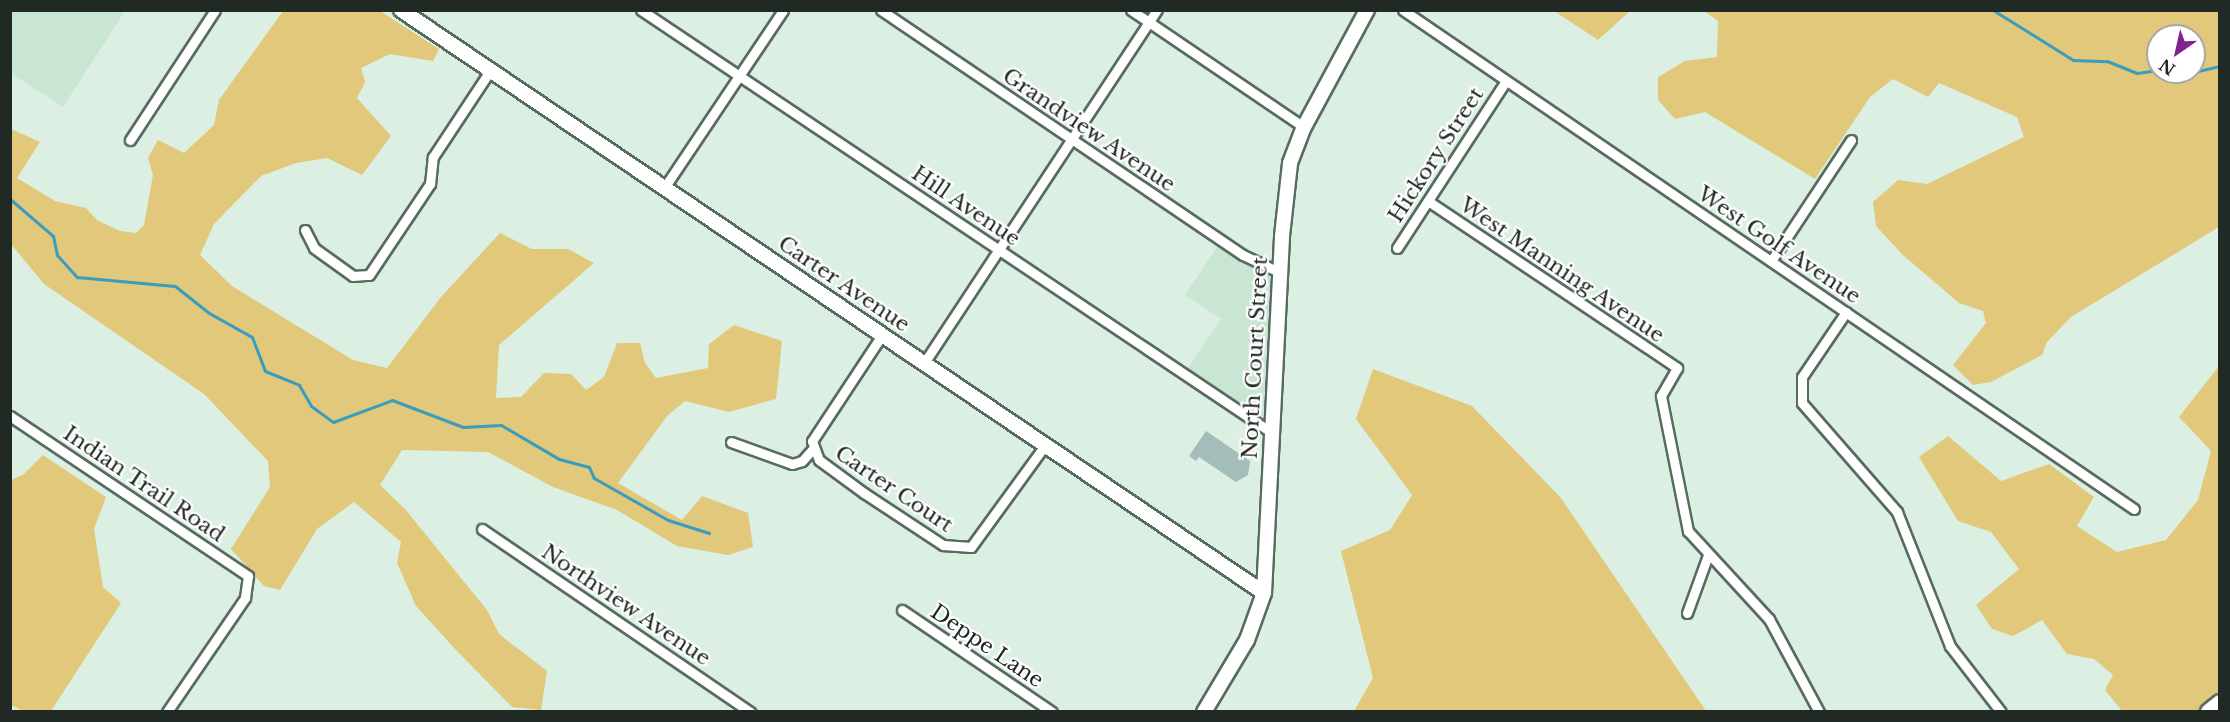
<!DOCTYPE html>
<style>
body{margin:0}
#map{position:relative;width:2230px;height:722px;overflow:hidden;background:#dbf0e2;font-family:"Libre Baskerville",serif}
div>[style]{position:absolute}
.built>*{inset:0;background:#c9e5d3}
.green>*{inset:0;background:#e1c87a}
.stream>*{height:3px;margin:-1.5px;padding:0 1.5px;transform-origin:1.5px;border-radius:1.5px;background:#3a9dbe}
.building>*{inset:0;background:#a3bdbb}
.roads{filter:drop-shadow(2px 0 #586b5f) drop-shadow(-2px 0 #586b5f) drop-shadow(0 2px #586b5f) drop-shadow(0 -2px #586b5f)}
.street>*{height:9px;margin:-4.5px;padding:0 4.5px;transform-origin:4.5px;border-radius:4.5px;background:#fff}
.secondary>*{height:14px;margin:-7px;padding:0 7px;transform-origin:7px;border-radius:7px;background:#fff}
.highway>*{height:16px;margin:-8px;padding:0 8px;transform-origin:8px;border-radius:8px;background:#fff}
span{translate:-50% -50%;white-space:nowrap;text-align:center;line-height:1.15;-webkit-text-stroke:4.5px #fff;paint-order:stroke}
.street-label{font-size:21px;color:#212924}
.frame{position:absolute;inset:0;border:12px solid #212924;pointer-events:none}
.north{position:absolute;left:2146px;top:24px;width:60px;height:60px;box-sizing:border-box;background:#fff;border:2px solid #a6a9a7;border-radius:50%;rotate:214deg;font-size:16px;font-weight:700;line-height:24px;text-align:center;color:#212924}
.north::after{content:'';display:block;margin:auto;width:21px;height:27px;background:#82248f;clip-path:polygon(50% 0,100% 100%,50% 72%,0 100%)}
</style>
<div id="map">
<div class="built">
<i style="clip-path:polygon(10px 11px,11px 10px,125px 11px,63px 107px,11px 73px)"></i>
<i style="clip-path:polygon(1221px 241px,1281px 273px,1271px 432px,1184px 374px,1221px 319px,1185px 295px)"></i>
</div>
<div class="green">
<i style="clip-path:polygon(283px 11px,380px 11px,439px 49px,433px 61px,390px 54px,361px 68px,365px 82px,357px 98px,391px 136px,362px 175px,327px 158px,296px 163px,261px 176px,214px 224px,200px 255px,232px 286px,353px 360px,387px 368px,441px 297px,500px 233px,532px 249px,568px 249px,594px 263px,499px 345px,496px 398px,521px 397px,544px 373px,571px 374px,586px 390px,604px 377px,617px 343px,640px 343px,645px 363px,656px 378px,708px 368px,709px 344px,734px 325px,782px 341px,776px 399px,729px 412px,685px 401px,667px 416px,618px 483px,682px 520px,702px 496px,748px 513px,753px 547px,728px 555px,677px 546px,617px 510px,553px 487px,488px 452px,402px 450px,380px 485px,405px 509px,487px 610px,499px 634px,547px 671px,541px 710px,512px 707px,456px 650px,416px 606px,397px 563px,401px 542px,354px 502px,317px 529px,280px 590px,264px 586px,231px 549px,270px 487px,268px 461px,204px 394px,44px 284px,11px 244px,11px 129px,40px 142px,17px 178px,55px 201px,86px 208px,97px 220px,120px 231px,136px 233px,144px 225px,153px 175px,148px 158px,158px 140px,184px 153px,214px 125px,219px 100px)"></i>
<i style="clip-path:polygon(1554px 11px,1630px 11px,1598px 40px)"></i>
<i style="clip-path:polygon(evenodd,1704px 11px,2219px 11px,2219px 227px,2071px 317px,2047px 342px,2042px 355px,1991px 382px,1973px 385px,1953px 365px,1986px 323px,1983px 311px,1959px 303px,1903px 255px,1876px 226px,1873px 202px,1898px 180px,1927px 184px,2024px 137px,2017px 117px,1939px 83px,1928px 97px,1893px 79px,1870px 97px,1815px 179px,1705px 112px,1675px 119px,1658px 100px,1658px 77px,1685px 61px,1717px 57px,1718px 21px,1704px 11px,2158px 36px,2194px 36px,2194px 72px,2158px 72px,2158px 36px)"></i>
<i style="clip-path:polygon(2219px 366px,2219px 703px,2209px 711px,2122px 711px,2105px 690px,2113px 675px,2094px 659px,2067px 654px,2042px 620px,2013px 636px,1992px 629px,1976px 605px,2019px 569px,1991px 532px,1958px 521px,1919px 457px,1948px 436px,2001px 481px,2049px 464px,2094px 497px,2077px 526px,2117px 552px,2166px 540px,2198px 500px,2211px 451px,2179px 417px)"></i>
<i style="clip-path:polygon(1373px 369px,1472px 406px,1561px 498px,1706px 711px,1354px 711px,1373px 678px,1341px 551px,1390px 530px,1412px 495px,1356px 419px)"></i>
<i style="clip-path:polygon(43px 455px,106px 497px,94px 529px,103px 587px,121px 603px,51px 711px,23px 711px,11px 705px,11px 480px,23px 475px)"></i>
</div>
<div class="stream">
<i style="left:1993px;top:10px;width:94px;rotate:32deg"></i>
<i style="left:2073px;top:60px;width:34px;rotate:2deg"></i>
<i style="left:2107px;top:61px;width:32px;rotate:22deg"></i>
<i style="left:2137px;top:73px;width:21px;rotate:-8deg"></i>
<i style="left:2168px;top:72px;width:9px;rotate:27deg"></i>
<i style="left:2176px;top:76px;width:45px;rotate:-12.8deg"></i>
<i style="left:10px;top:199px;width:57px;rotate:40.7deg"></i>
<i style="left:53px;top:236px;width:19px;rotate:78deg"></i>
<i style="left:57px;top:255px;width:30px;rotate:48deg"></i>
<i style="left:77px;top:277px;width:98px;rotate:5.2deg"></i>
<i style="left:175px;top:286px;width:43px;rotate:38.5deg"></i>
<i style="left:209px;top:313px;width:49px;rotate:29.2deg"></i>
<i style="left:252px;top:337px;width:36px;rotate:69deg"></i>
<i style="left:265px;top:371px;width:37px;rotate:22deg"></i>
<i style="left:299px;top:385px;width:24px;rotate:60deg"></i>
<i style="left:311px;top:406px;width:27px;rotate:36deg"></i>
<i style="left:333px;top:422px;width:63px;rotate:-20.4deg"></i>
<i style="left:392px;top:400px;width:76px;rotate:20.8deg"></i>
<i style="left:463px;top:427px;width:38px;rotate:-3deg"></i>
<i style="left:501px;top:425px;width:67px;rotate:30.4deg"></i>
<i style="left:559px;top:459px;width:31px;rotate:15deg"></i>
<i style="left:589px;top:467px;width:12px;rotate:66deg"></i>
<i style="left:594px;top:478px;width:85px;rotate:29.6deg"></i>
<i style="left:668px;top:520px;width:43px;rotate:17.6deg"></i>
</div>
<div class="building">
<i style="clip-path:polygon(1206px 431px,1250px 461px,1248px 475px,1236px 482px,1199px 457px,1196px 461px,1189px 456px)"></i>
</div>
<div class="roads">
<div class="street">
<i style="left:641px;top:10px;width:758px;rotate:33.82deg"></i>
<i style="left:881px;top:10px;width:437px;rotate:34.1deg"></i>
<i style="left:1243px;top:255px;width:42px;rotate:25.3deg"></i>
<i style="left:1131px;top:10px;width:209px;rotate:34.1deg"></i>
<i style="left:1403px;top:10px;width:885px;rotate:34.32deg"></i>
<i style="left:130px;top:140px;width:155px;rotate:-56.8deg"></i>
<i style="left:664px;top:188px;width:214px;rotate:-56.2deg"></i>
<i style="left:1428px;top:201px;width:300px;rotate:33.8deg"></i>
<i style="left:1677px;top:368px;width:32px;rotate:120deg"></i>
<i style="left:1661px;top:396px;width:138px;rotate:78.7deg"></i>
<i style="left:1688px;top:531px;width:120px;rotate:47.4deg"></i>
<i style="left:1769px;top:619px;width:106px;rotate:61.7deg"></i>
<i style="left:305px;top:230px;width:20px;rotate:63deg"></i>
<i style="left:314px;top:248px;width:48px;rotate:35.7deg"></i>
<i style="left:353px;top:276px;width:16px;rotate:-4deg"></i>
<i style="left:369px;top:275px;width:110px;rotate:-56.2deg"></i>
<i style="left:430px;top:184px;width:27px;rotate:-84deg"></i>
<i style="left:433px;top:157px;width:103px;rotate:-56.5deg"></i>
<i style="left:1397px;top:248px;width:199px;rotate:-56.9deg"></i>
<i style="left:1771px;top:261px;width:145px;rotate:-56.5deg"></i>
<i style="left:1846px;top:312px;width:78px;rotate:124.1deg"></i>
<i style="left:1802px;top:377px;width:26px;rotate:90deg"></i>
<i style="left:1802px;top:403px;width:145px;rotate:48.9deg"></i>
<i style="left:1897px;top:512px;width:144px;rotate:68.4deg"></i>
<i style="left:1950px;top:646px;width:83px;rotate:52.3deg"></i>
<i style="left:882px;top:335px;width:127px;rotate:123.4deg"></i>
<i style="left:812px;top:441px;width:20px;rotate:70deg"></i>
<i style="left:819px;top:460px;width:56px;rotate:36.3deg"></i>
<i style="left:864px;top:493px;width:95px;rotate:33.4deg"></i>
<i style="left:943px;top:545px;width:28px;rotate:4deg"></i>
<i style="left:971px;top:547px;width:126px;rotate:-54deg"></i>
<i style="left:924px;top:363px;width:423px;rotate:-56.6deg"></i>
<i style="left:10px;top:416px;width:287px;rotate:33.9deg"></i>
<i style="left:248px;top:576px;width:22px;rotate:98deg"></i>
<i style="left:245px;top:598px;width:138px;rotate:124.4deg"></i>
<i style="left:731px;top:442px;width:65px;rotate:19.8deg"></i>
<i style="left:792px;top:464px;width:10px;rotate:-17deg"></i>
<i style="left:802px;top:461px;width:15px;rotate:-48deg"></i>
<i style="left:482px;top:529px;width:325px;rotate:34.3deg"></i>
<i style="left:902px;top:610px;width:181px;rotate:34.2deg"></i>
<i style="left:1687px;top:613px;width:62px;rotate:-70.1deg"></i>
</div>
<div class="secondary">
<i style="left:401px;top:10px;width:1041px;rotate:34.04deg"></i>
<i style="left:1204px;top:712px;width:84px;rotate:-59.2deg"></i>
<i style="left:1247px;top:640px;width:50px;rotate:-70.1deg"></i>
<i style="left:1264px;top:593px;width:357px;rotate:-87.1deg"></i>
<i style="left:1282px;top:236px;width:73px;rotate:-83.7deg"></i>
<i style="left:1290px;top:163px;width:39px;rotate:-69deg"></i>
<i style="left:1304px;top:127px;width:133px;rotate:-61.7deg"></i>
</div>
<div class="highway">
<i style="left:2209px;top:712px;width:14px;rotate:-39deg"></i>
</div>
</div>
<div class="street-label">
<span style="left:1089px;top:130px;rotate:34deg">Grandview Avenue</span>
<span style="left:1436px;top:155px;rotate:-57deg">Hickory Street</span>
<span style="left:966px;top:206px;rotate:34deg">Hill Avenue</span>
<span style="left:1779px;top:245px;rotate:34deg">West Golf Avenue</span>
<span style="left:1562px;top:270px;rotate:34deg">West Manning Avenue</span>
<span style="left:844px;top:284px;rotate:34deg">Carter Avenue</span>
<span style="left:1255px;top:358px;rotate:-87deg">North Court Street</span>
<span style="left:144px;top:484px;rotate:34deg">Indian Trail Road</span>
<span style="left:894px;top:489px;rotate:34deg">Carter Court</span>
<span style="left:626px;top:605px;rotate:34deg">Northview Avenue</span>
<span style="left:987px;top:646px;rotate:34deg">Deppe Lane</span>
</div>
<div class="frame"></div>
<div class="north">N</div>
</div>
